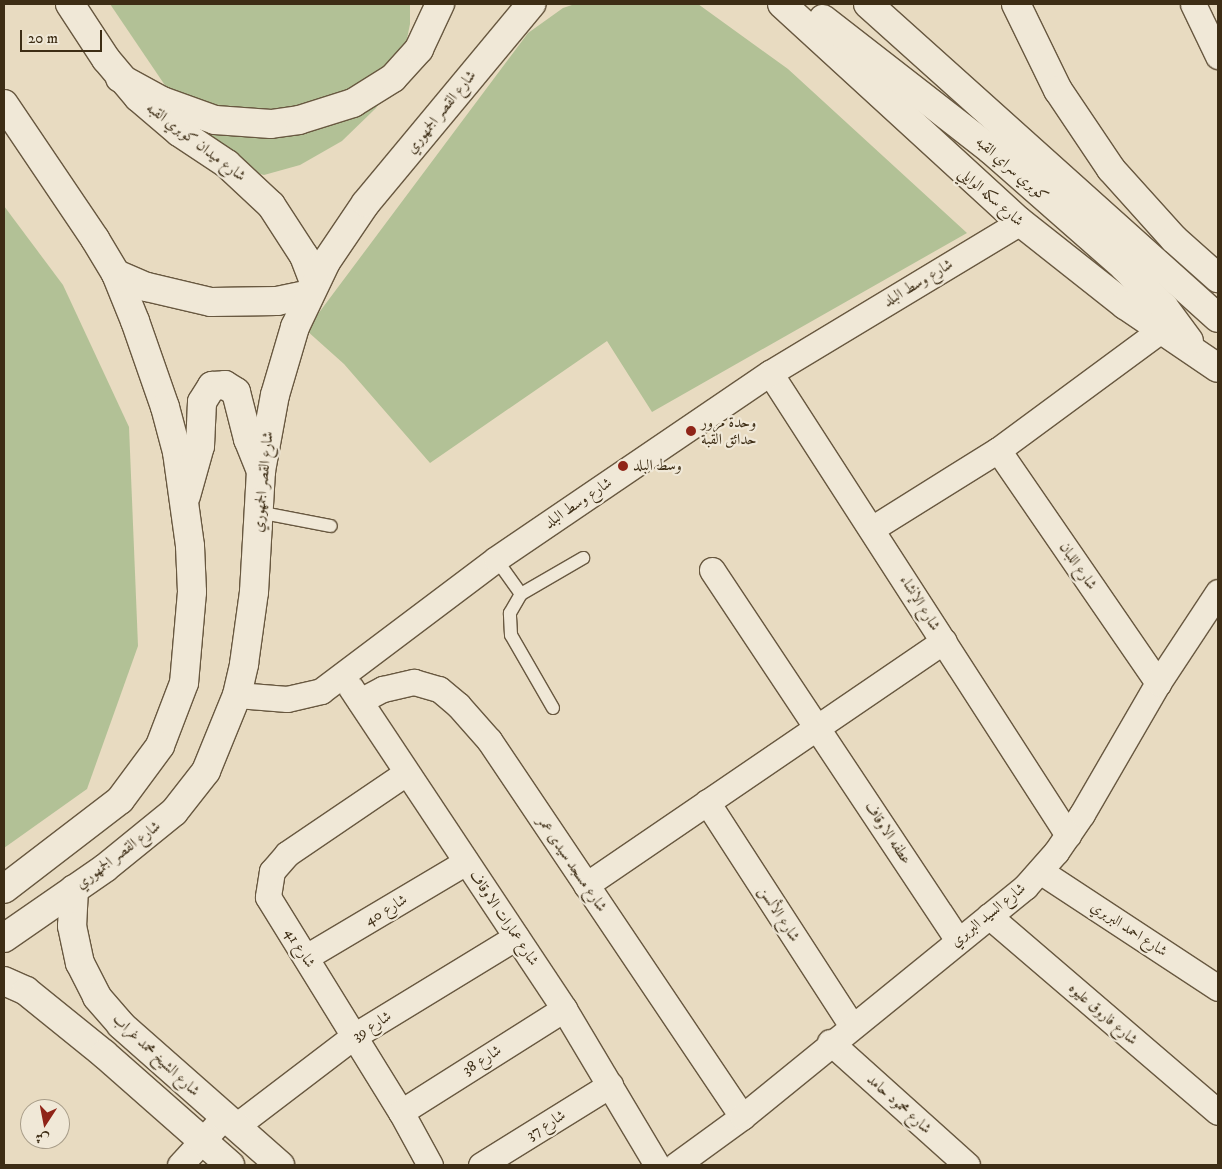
<!DOCTYPE html>
<meta charset="utf-8">
<style>
body{margin:0}
#map{position:relative;width:1222px;height:1169px;overflow:hidden;background:#e8dbc1;font-family:"IM FELL DW Pica",Amiri,serif}
div>[style]{position:absolute}
.green>*{inset:0;background:#b2c196}
.roads{filter:drop-shadow(1px 0 #685840) drop-shadow(-1px 0 #685840) drop-shadow(0 1px #685840) drop-shadow(0 -1px #685840)}
.lane>*{height:12px;margin:-6px;padding:0 6px;transform-origin:6px;border-radius:6px;background:#f0e8d7}
.street>*{height:25px;margin:-12.5px;padding:0 12.5px;transform-origin:12.5px;border-radius:12.5px;background:#f0e8d7}
.secondary>*{height:28px;margin:-14px;padding:0 14px;transform-origin:14px;border-radius:14px;background:#f0e8d7}
.dots>*{width:14px;height:14px;translate:-50% -50%;box-sizing:border-box;border:2px solid #f0e8d7;border-radius:50%}
span{translate:-50% -50%;white-space:nowrap;text-align:center;line-height:1.15;-webkit-text-stroke:4.5px #f0e8d7;paint-order:stroke}
.street-label{font-size:15px;color:#3d2d15}
.poi-label{font-size:15px;color:#3d2d15}
.left{translate:0 -50%;text-align:left}
.frame{position:absolute;inset:0;border:5px solid #3d2d15;pointer-events:none}
.north{position:absolute;left:20px;top:1099px;width:50px;height:50px;box-sizing:border-box;background:#f0e8d7;border:1px solid #a89d89;border-radius:50%;rotate:191deg;font-size:14px;font-weight:700;line-height:20px;text-align:center;color:#3d2d15}
.north::after{content:'';display:block;margin:auto;width:18px;height:22px;background:#8f2418;clip-path:polygon(50% 0,100% 100%,50% 72%,0 100%)}
.scale{position:absolute;left:20px;top:30px;width:82px;height:22px;box-sizing:border-box;border:2px solid #3d2d15;border-top:0;padding-left:6px;font-size:15px;line-height:18px;white-space:nowrap;color:#3d2d15;-webkit-text-stroke:4px #f0e8d7;paint-order:stroke}
</style>
<div id="map">
<div class="green">
<i style="clip-path:polygon(110px 4px,410px 4px,410px 24px,401px 68px,376px 108px,342px 141px,300px 165px,264px 175px,235px 167px,208px 149px)"></i>
<i style="clip-path:polygon(575px 4px,698px 4px,788px 69px,967px 233px,652px 412px,607px 341px,430px 463px,344px 364px,306px 330px,528px 33px,563px 8px)"></i>
<i style="clip-path:polygon(4px 206px,63px 285px,129px 427px,138px 646px,87px 789px,4px 848px)"></i>
</div>
<div class="roads">
<div class="lane">
<i style="left:258px;top:512px;width:74px;rotate:10.9deg"></i>
<i style="left:496px;top:559px;width:43px;rotate:54.5deg"></i>
<i style="left:553px;top:708px;width:84px;rotate:-119.9deg"></i>
<i style="left:511px;top:635px;width:22px;rotate:-93deg"></i>
<i style="left:510px;top:613px;width:22px;rotate:-60deg"></i>
<i style="left:521px;top:594px;width:72px;rotate:-30.1deg"></i>
</div>
<div class="street">
<i style="left:1193px;top:4px;width:58px;rotate:64.3deg"></i>
<i style="left:770px;top:373px;width:550px;rotate:57.18deg"></i>
<i style="left:998px;top:450px;width:283px;rotate:55.5deg"></i>
<i style="left:873px;top:528px;width:147px;rotate:-32deg"></i>
<i style="left:998px;top:450px;width:202px;rotate:-36.4deg"></i>
<i style="left:712px;top:570px;width:444px;rotate:56.4deg"></i>
<i style="left:351px;top:688px;width:385px;rotate:56.4deg"></i>
<i style="left:564px;top:1009px;width:182px;rotate:59.2deg"></i>
<i style="left:237px;top:695px;width:50px;rotate:4.6deg"></i>
<i style="left:287px;top:699px;width:35px;rotate:-13deg"></i>
<i style="left:321px;top:691px;width:219px;rotate:-37deg"></i>
<i style="left:496px;top:559px;width:331px;rotate:-34.2deg"></i>
<i style="left:770px;top:373px;width:292px;rotate:-31.1deg"></i>
<i style="left:360px;top:701px;width:26px;rotate:-28deg"></i>
<i style="left:383px;top:689px;width:32px;rotate:-13deg"></i>
<i style="left:414px;top:682px;width:26px;rotate:16deg"></i>
<i style="left:439px;top:689px;width:25px;rotate:40deg"></i>
<i style="left:458px;top:705px;width:47px;rotate:48.5deg"></i>
<i style="left:489px;top:740px;width:454px;rotate:56.1deg"></i>
<i style="left:406px;top:773px;width:144px;rotate:145.8deg"></i>
<i style="left:287px;top:854px;width:23px;rotate:131deg"></i>
<i style="left:272px;top:871px;width:26px;rotate:99deg"></i>
<i style="left:268px;top:897px;width:253px;rotate:58.3deg"></i>
<i style="left:401px;top:1112px;width:60px;rotate:61.3deg"></i>
<i style="left:707px;top:802px;width:265px;rotate:57.1deg"></i>
<i style="left:1040px;top:871px;width:213px;rotate:33.3deg"></i>
<i style="left:586px;top:885px;width:433px;rotate:-34.3deg"></i>
<i style="left:989px;top:916px;width:301px;rotate:40.6deg"></i>
<i style="left:306px;top:957px;width:186px;rotate:-30.7deg"></i>
<i style="left:830px;top:1042px;width:184px;rotate:41.9deg"></i>
<i style="left:401px;top:1112px;width:193px;rotate:-32.3deg"></i>
<i style="left:236px;top:1126px;width:148px;rotate:-37.3deg"></i>
<i style="left:354px;top:1036px;width:190px;rotate:-31.4deg"></i>
<i style="left:180px;top:1165px;width:65px;rotate:-47.5deg"></i>
<i style="left:481px;top:1165px;width:152px;rotate:-31.8deg"></i>
<i style="left:676px;top:1165px;width:82px;rotate:-36deg"></i>
<i style="left:742px;top:1117px;width:365px;rotate:-39.1deg"></i>
<i style="left:1025px;top:887px;width:47px;rotate:-48.5deg"></i>
<i style="left:1056px;top:852px;width:46px;rotate:-55.6deg"></i>
<i style="left:1082px;top:814px;width:151px;rotate:-59.9deg"></i>
<i style="left:1158px;top:683px;width:109px;rotate:-56.6deg"></i>
</div>
<div class="secondary">
<i style="left:70px;top:4px;width:66px;rotate:56.8deg"></i>
<i style="left:106px;top:59px;width:50px;rotate:49.9deg"></i>
<i style="left:138px;top:97px;width:54px;rotate:40.5deg"></i>
<i style="left:179px;top:132px;width:58px;rotate:33.7deg"></i>
<i style="left:227px;top:164px;width:60px;rotate:43deg"></i>
<i style="left:271px;top:205px;width:61px;rotate:57.1deg"></i>
<i style="left:304px;top:256px;width:30px;rotate:69deg"></i>
<i style="left:782px;top:4px;width:323px;rotate:42.5deg"></i>
<i style="left:1020px;top:222px;width:134px;rotate:38.3deg"></i>
<i style="left:1125px;top:305px;width:112px;rotate:34.1deg"></i>
<i style="left:868px;top:4px;width:470px;rotate:41.9deg"></i>
<i style="left:1016px;top:4px;width:96px;rotate:64deg"></i>
<i style="left:1058px;top:90px;width:95px;rotate:56.1deg"></i>
<i style="left:1111px;top:169px;width:94px;rotate:48deg"></i>
<i style="left:1174px;top:239px;width:59px;rotate:41.6deg"></i>
<i style="left:823px;top:19px;width:213px;rotate:37.9deg"></i>
<i style="left:991px;top:150px;width:177px;rotate:41.3deg"></i>
<i style="left:1124px;top:267px;width:57px;rotate:45deg"></i>
<i style="left:1164px;top:307px;width:42px;rotate:53.7deg"></i>
<i style="left:120px;top:78px;width:48px;rotate:28.7deg"></i>
<i style="left:162px;top:101px;width:56px;rotate:19.7deg"></i>
<i style="left:215px;top:120px;width:56px;rotate:4.1deg"></i>
<i style="left:271px;top:124px;width:28px;rotate:-8deg"></i>
<i style="left:299px;top:120px;width:57px;rotate:-17.5deg"></i>
<i style="left:353px;top:103px;width:47px;rotate:-32deg"></i>
<i style="left:393px;top:78px;width:39px;rotate:-48deg"></i>
<i style="left:419px;top:49px;width:50px;rotate:-65deg"></i>
<i style="left:4px;top:104px;width:163px;rotate:56deg"></i>
<i style="left:95px;top:239px;width:41px;rotate:59deg"></i>
<i style="left:116px;top:274px;width:51px;rotate:68deg"></i>
<i style="left:135px;top:321px;width:91px;rotate:70.8deg"></i>
<i style="left:165px;top:407px;width:47px;rotate:75.1deg"></i>
<i style="left:177px;top:452px;width:95px;rotate:82.1deg"></i>
<i style="left:190px;top:546px;width:46px;rotate:87.5deg"></i>
<i style="left:192px;top:592px;width:91px;rotate:95deg"></i>
<i style="left:184px;top:683px;width:67px;rotate:110.9deg"></i>
<i style="left:160px;top:746px;width:67px;rotate:126.5deg"></i>
<i style="left:120px;top:800px;width:146px;rotate:142.5deg"></i>
<i style="left:116px;top:274px;width:34px;rotate:23deg"></i>
<i style="left:147px;top:287px;width:66px;rotate:13.2deg"></i>
<i style="left:211px;top:302px;width:66px;rotate:-0.9deg"></i>
<i style="left:277px;top:301px;width:33px;rotate:-12deg"></i>
<i style="left:186px;top:496px;width:52px;rotate:-74.4deg"></i>
<i style="left:200px;top:446px;width:44px;rotate:-87.4deg"></i>
<i style="left:202px;top:402px;width:19px;rotate:-58deg"></i>
<i style="left:212px;top:386px;width:13px;rotate:-4deg"></i>
<i style="left:225px;top:385px;width:13px;rotate:32deg"></i>
<i style="left:236px;top:392px;width:49px;rotate:75.7deg"></i>
<i style="left:248px;top:439px;width:35px;rotate:68deg"></i>
<i style="left:74px;top:889px;width:37px;rotate:93deg"></i>
<i style="left:72px;top:926px;width:38px;rotate:78deg"></i>
<i style="left:80px;top:963px;width:38px;rotate:63deg"></i>
<i style="left:97px;top:997px;width:37px;rotate:49deg"></i>
<i style="left:121px;top:1025px;width:212px;rotate:41.4deg"></i>
<i style="left:4px;top:938px;width:123px;rotate:-34.7deg"></i>
<i style="left:105px;top:868px;width:89px;rotate:-39.1deg"></i>
<i style="left:174px;top:812px;width:52px;rotate:-52deg"></i>
<i style="left:206px;top:771px;width:82px;rotate:-67.8deg"></i>
<i style="left:237px;top:695px;width:32px;rotate:-77deg"></i>
<i style="left:244px;top:664px;width:73px;rotate:-82.1deg"></i>
<i style="left:254px;top:592px;width:121px;rotate:-86.7deg"></i>
<i style="left:261px;top:471px;width:77px;rotate:-79.6deg"></i>
<i style="left:275px;top:395px;width:71px;rotate:-73.6deg"></i>
<i style="left:295px;top:327px;width:72px;rotate:-64.5deg"></i>
<i style="left:326px;top:262px;width:71px;rotate:-55.9deg"></i>
<i style="left:366px;top:203px;width:259px;rotate:-50.3deg"></i>
<i style="left:4px;top:981px;width:24px;rotate:24deg"></i>
<i style="left:26px;top:991px;width:100px;rotate:38.9deg"></i>
<i style="left:104px;top:1054px;width:168px;rotate:41.4deg"></i>
</div>
</div>
<div class="dots">
<i style="left:691px;top:431px;background:#8f2418"></i>
<i style="left:623px;top:466px;background:#8f2418"></i>
</div>
<div class="street-label">
<span style="left:441px;top:112px;rotate:-51deg">شارع القصر الجمهوري</span>
<span style="left:196px;top:142px;rotate:37deg">شارع ميدان كوبري القبه</span>
<span style="left:1012px;top:169px;rotate:41deg">كوبري سراي القبه</span>
<span style="left:991px;top:197px;rotate:41deg">شارع سكه الوايلي</span>
<span style="left:918px;top:283px;rotate:-31deg">شارع وسط البلد</span>
<span style="left:263px;top:482px;rotate:-84deg">شارع القصر الجمهوري</span>
<span style="left:578px;top:503px;rotate:-34deg">شارع وسط البلد</span>
<span style="left:1078px;top:566px;rotate:55deg">شارع اللبان</span>
<span style="left:920px;top:603px;rotate:58deg">شارع الإنشاء</span>
<span style="left:888px;top:833px;rotate:56deg">عطفه الاوقاف</span>
<span style="left:118px;top:855px;rotate:-37deg">شارع القصر الجمهوري</span>
<span style="left:572px;top:864px;rotate:56deg">شارع مسجد سيدى عمر</span>
<span style="left:386px;top:910px;rotate:-31deg">شارع 40</span>
<span style="left:779px;top:914px;rotate:57deg">شارع الألسن</span>
<span style="left:988px;top:915px;rotate:-39deg">شارع السيد البربري</span>
<span style="left:504px;top:918px;rotate:56deg">شارع عمارات الاوقاف</span>
<span style="left:1129px;top:929px;rotate:33deg">شارع احمد البربري</span>
<span style="left:300px;top:948px;rotate:58deg">شارع 41</span>
<span style="left:1103px;top:1014px;rotate:41deg">شارع فاروق عليوه</span>
<span style="left:372px;top:1026px;rotate:-32deg">شارع 39</span>
<span style="left:156px;top:1055px;rotate:43deg">شارع الشيخ محمد غراب</span>
<span style="left:482px;top:1060px;rotate:-32deg">شارع 38</span>
<span style="left:899px;top:1104px;rotate:42deg">شارع محمود حامد</span>
<span style="left:546px;top:1125px;rotate:-32deg">شارع 37</span>
</div>
<div class="poi-label">
<span class="left" style="left:701px;top:431px">وحدة مرور<br>حدائق القبة</span>
<span class="left" style="left:633px;top:466px">وسط البلد</span>
</div>
<div class="frame"></div>
<div class="north">ش</div>
<div class="scale">20 m</div>
</div>
